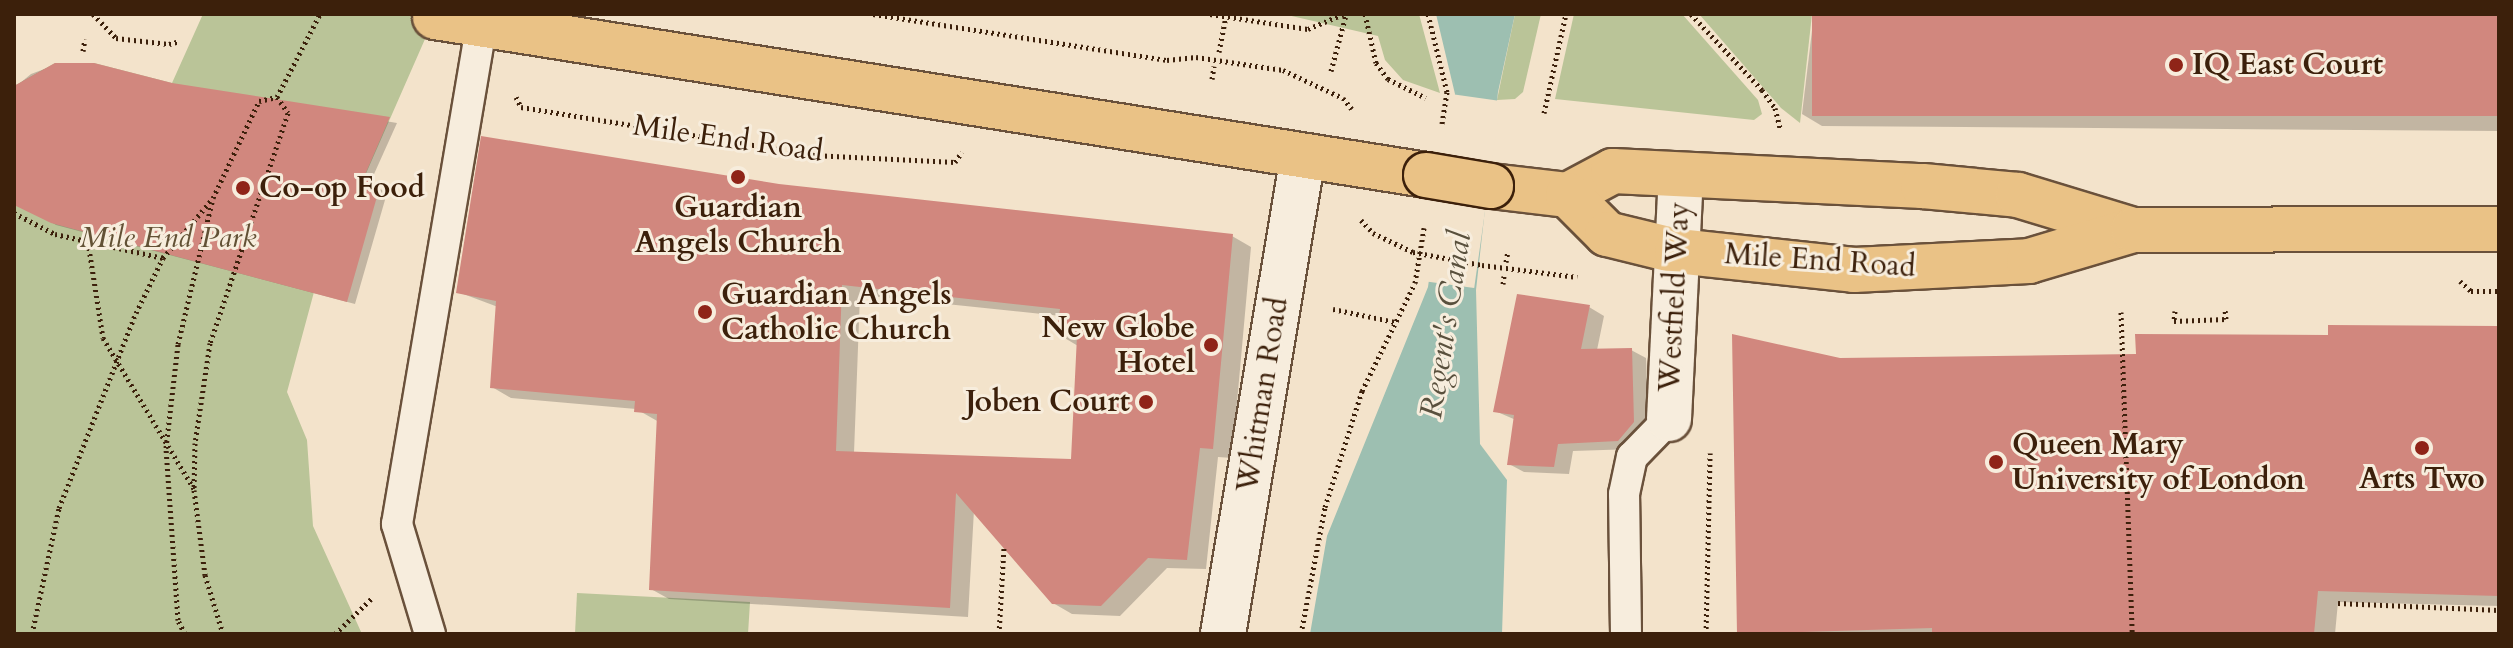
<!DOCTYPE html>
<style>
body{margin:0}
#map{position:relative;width:2513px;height:648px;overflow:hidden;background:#f3e3cb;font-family:Cardo,serif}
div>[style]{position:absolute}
.green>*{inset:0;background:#bac498}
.water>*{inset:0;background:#9dbfb1}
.pier>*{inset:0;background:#f3e3cb;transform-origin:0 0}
.shadow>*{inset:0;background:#0003}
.building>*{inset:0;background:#d1877e;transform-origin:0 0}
.path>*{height:5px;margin-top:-2.5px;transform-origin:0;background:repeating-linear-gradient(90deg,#3c200b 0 2px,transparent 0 6px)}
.roads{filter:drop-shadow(2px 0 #6a513b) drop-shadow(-2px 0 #6a513b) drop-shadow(0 2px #6a513b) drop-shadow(0 -2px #6a513b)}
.service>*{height:30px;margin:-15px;padding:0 15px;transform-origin:15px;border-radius:15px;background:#f7eddd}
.minor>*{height:44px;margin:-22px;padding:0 22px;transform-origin:22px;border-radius:22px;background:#f7eddd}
.trunk>*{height:44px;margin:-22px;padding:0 22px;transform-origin:22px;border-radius:22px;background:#eac286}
.path-bridge>*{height:5px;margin-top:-2.5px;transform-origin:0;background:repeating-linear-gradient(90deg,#3c200b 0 2px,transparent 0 6px)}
.bridges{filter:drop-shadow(2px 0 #3c200b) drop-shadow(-2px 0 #3c200b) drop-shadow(0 2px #3c200b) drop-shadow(0 -2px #3c200b)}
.trunk-bridge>*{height:44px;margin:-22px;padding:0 22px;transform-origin:22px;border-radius:22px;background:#eac286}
.dots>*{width:22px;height:22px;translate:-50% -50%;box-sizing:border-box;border:4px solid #f7eddd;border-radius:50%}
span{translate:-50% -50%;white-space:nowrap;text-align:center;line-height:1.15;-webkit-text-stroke:6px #f7eddd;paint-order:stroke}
.poi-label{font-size:30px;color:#3c200b;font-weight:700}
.left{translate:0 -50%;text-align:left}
.right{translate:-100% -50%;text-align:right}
.street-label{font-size:30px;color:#3c200b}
.park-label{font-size:30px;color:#625135;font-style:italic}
.water-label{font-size:32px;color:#59503d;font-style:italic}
.frame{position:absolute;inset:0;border:16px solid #3c200b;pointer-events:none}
</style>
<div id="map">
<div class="green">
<i style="clip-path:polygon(203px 14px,436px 14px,314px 292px,287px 392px,307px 440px,313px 526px,362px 634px,14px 634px,14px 86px,55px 63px,94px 63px,172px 83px)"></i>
<i style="clip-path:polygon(1283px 14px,1419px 14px,1440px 93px,1403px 80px,1385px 60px,1378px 36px)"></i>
<i style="clip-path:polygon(1515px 14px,1541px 14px,1523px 92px,1515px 99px,1497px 100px)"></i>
<i style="clip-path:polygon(1574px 14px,1682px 14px,1758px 100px,1762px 114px,1754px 120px,1555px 99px)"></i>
<i style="clip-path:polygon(1699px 14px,1812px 14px,1800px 123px,1781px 108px)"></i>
<i style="clip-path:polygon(577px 593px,750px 602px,748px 634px,575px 634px)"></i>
</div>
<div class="water">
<i style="clip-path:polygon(1436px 14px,1515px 14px,1498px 92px,1476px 290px,1480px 444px,1507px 480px,1502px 634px,1310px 634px,1327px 536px,1428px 287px,1455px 94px)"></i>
</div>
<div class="pier">
<i style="left:1451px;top:94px;width:50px;height:189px;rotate:8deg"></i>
</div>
<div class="shadow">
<i style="clip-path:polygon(1814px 14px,2499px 14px,2499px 131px,1822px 126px,1802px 114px)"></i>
<i style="clip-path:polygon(55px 65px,397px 123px,370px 183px,387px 193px,355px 304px,56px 225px,14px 199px,14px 88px,31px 74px)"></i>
<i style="clip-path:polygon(evenodd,778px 186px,1232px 236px,1251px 247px,1232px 458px,1218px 457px,1206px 569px,1167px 568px,1120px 616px,1072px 614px,1053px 603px,974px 510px,968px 617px,669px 599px,651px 589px,659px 422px,636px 409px,511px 398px,492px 387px,498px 307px,458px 292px,778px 186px,860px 295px,1061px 316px,1058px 334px,1078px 346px,1073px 461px,854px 453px,860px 295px)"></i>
<i style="clip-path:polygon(1589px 307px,1604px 316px,1597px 350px,1631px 350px,1646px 358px,1649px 431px,1634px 449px,1573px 451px,1569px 474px,1524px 472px,1509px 464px,1516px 420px,1495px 411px)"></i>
<i style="clip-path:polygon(2499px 328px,2499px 606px,2338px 602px,2335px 634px,1739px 634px,1734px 337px,1840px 360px,2138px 356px)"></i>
</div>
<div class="building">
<i style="left:1812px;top:14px;width:687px;height:102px"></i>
<i style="clip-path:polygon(55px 63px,94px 63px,172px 83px,390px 117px,364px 177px,380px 186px,347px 302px,51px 223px,14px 205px,14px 86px)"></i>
<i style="clip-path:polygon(evenodd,481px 136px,779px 184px,1233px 234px,1213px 449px,1200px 448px,1187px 560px,1148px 558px,1101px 606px,1052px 604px,956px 493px,950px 608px,649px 590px,657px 414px,634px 412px,635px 401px,490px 388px,496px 301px,456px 293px,481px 136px,842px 285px,1060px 309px,1056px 335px,1077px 336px,1071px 459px,836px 451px,842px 285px)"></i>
<i style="clip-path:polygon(1517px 294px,1590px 305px,1581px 349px,1632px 348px,1634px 422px,1618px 441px,1558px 444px,1554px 467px,1507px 465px,1514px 415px,1493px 412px)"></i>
<i style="clip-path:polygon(2328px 325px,2499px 326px,2499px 596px,2318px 591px,2314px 634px,1932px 634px,1932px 628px,1737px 634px,1732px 334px,1840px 358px,2136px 354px,2135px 334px,2328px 335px)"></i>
</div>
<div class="path">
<i style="left:93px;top:14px;width:33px;rotate:46deg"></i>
<i style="left:116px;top:38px;width:53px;rotate:6.5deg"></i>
<i style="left:169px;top:44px;width:11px;rotate:-15deg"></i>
<i style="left:873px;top:14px;width:298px;rotate:8.9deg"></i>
<i style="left:1167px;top:60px;width:29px;rotate:-6deg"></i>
<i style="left:1196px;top:57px;width:88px;rotate:8.5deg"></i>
<i style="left:1283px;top:70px;width:66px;rotate:25deg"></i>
<i style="left:1343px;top:98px;width:14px;rotate:51deg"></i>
<i style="left:1210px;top:14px;width:99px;rotate:8.7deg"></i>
<i style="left:1308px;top:29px;width:38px;rotate:-23deg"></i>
<i style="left:1365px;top:14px;width:50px;rotate:77.3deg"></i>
<i style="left:1376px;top:63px;width:20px;rotate:53deg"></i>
<i style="left:1388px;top:79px;width:42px;rotate:26.6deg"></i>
<i style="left:1428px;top:14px;width:80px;rotate:76.3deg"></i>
<i style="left:1447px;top:92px;width:32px;rotate:99deg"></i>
<i style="left:1691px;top:14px;width:104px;rotate:46.9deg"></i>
<i style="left:1762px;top:90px;width:22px;rotate:54deg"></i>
<i style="left:1775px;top:108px;width:21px;rotate:76deg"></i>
<i style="left:83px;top:51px;width:12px;rotate:-81deg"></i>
<i style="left:1219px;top:52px;width:36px;rotate:-79deg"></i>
<i style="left:1331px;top:71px;width:58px;rotate:-75deg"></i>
<i style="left:1212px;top:79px;width:13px;rotate:-81deg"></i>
<i style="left:516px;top:97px;width:11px;rotate:63deg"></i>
<i style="left:521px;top:107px;width:296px;rotate:9.3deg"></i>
<i style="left:813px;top:155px;width:142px;rotate:2.8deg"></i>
<i style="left:955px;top:162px;width:12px;rotate:-55deg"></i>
<i style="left:1544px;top:113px;width:101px;rotate:-77.5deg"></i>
<i style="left:14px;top:213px;width:46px;rotate:27.1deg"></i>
<i style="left:55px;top:234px;width:111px;rotate:12.5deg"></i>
<i style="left:1361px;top:220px;width:18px;rotate:47deg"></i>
<i style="left:1373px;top:233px;width:44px;rotate:25.4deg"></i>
<i style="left:88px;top:242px;width:97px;rotate:81.1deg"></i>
<i style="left:103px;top:338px;width:176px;rotate:58.9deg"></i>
<i style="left:1506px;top:262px;width:11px;rotate:-80deg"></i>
<i style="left:1482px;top:265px;width:96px;rotate:7.2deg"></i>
<i style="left:2460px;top:281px;width:15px;rotate:42deg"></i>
<i style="left:2471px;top:291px;width:28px"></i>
<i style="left:1503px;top:284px;width:8px;rotate:-83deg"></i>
<i style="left:1333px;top:309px;width:63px;rotate:11.8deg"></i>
<i style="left:2175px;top:311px;width:10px;rotate:96deg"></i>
<i style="left:2174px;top:321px;width:52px;rotate:-2.2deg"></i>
<i style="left:2226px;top:319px;width:9px;rotate:-96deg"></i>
<i style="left:2121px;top:312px;width:322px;rotate:88deg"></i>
<i style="left:2338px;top:603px;width:161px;rotate:2.5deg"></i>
<i style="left:32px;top:634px;width:129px;rotate:-77.9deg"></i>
<i style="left:59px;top:508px;width:210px;rotate:-68.5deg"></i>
<i style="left:136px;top:313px;width:61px;rotate:-63.9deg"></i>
<i style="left:163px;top:258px;width:78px;rotate:-50.2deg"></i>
<i style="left:213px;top:198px;width:107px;rotate:-64.6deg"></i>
<i style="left:259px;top:101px;width:18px;rotate:-13deg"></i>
<i style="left:277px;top:97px;width:19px;rotate:55deg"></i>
<i style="left:288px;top:113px;width:243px;rotate:108.7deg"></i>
<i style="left:210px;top:343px;width:101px;rotate:98.5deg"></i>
<i style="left:195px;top:443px;width:47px;rotate:91.2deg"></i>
<i style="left:194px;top:490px;width:86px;rotate:82.6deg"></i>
<i style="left:205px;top:575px;width:62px;rotate:73deg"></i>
<i style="left:185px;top:634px;width:16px;rotate:-117deg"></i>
<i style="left:178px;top:620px;width:172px;rotate:-94deg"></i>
<i style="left:166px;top:448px;width:105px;rotate:-83.4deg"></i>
<i style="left:178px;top:344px;width:146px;rotate:-76.5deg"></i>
<i style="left:335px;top:634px;width:52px;rotate:-44.2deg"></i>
<i style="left:999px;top:634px;width:86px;rotate:-86.7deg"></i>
<i style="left:1301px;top:634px;width:129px;rotate:-79.3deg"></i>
<i style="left:1325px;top:507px;width:122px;rotate:-72.3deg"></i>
<i style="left:1362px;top:391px;width:120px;rotate:-63.9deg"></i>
<i style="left:1415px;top:283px;width:56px;rotate:-80.7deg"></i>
<i style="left:1706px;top:634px;width:181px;rotate:-88.7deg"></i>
</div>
<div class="roads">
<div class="service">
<i style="left:430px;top:634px;width:115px;rotate:-106.7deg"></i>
<i style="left:397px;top:524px;width:503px;rotate:-80.39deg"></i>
<i style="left:1626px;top:634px;width:140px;rotate:-90.8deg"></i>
<i style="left:1624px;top:494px;width:38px;rotate:-78deg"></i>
<i style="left:1632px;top:457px;width:53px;rotate:-45.8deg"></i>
</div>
<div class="minor">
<i style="left:1669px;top:419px;width:244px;rotate:-87.2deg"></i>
<i style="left:1223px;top:634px;width:485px;rotate:-80.5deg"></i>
</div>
<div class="trunk">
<i style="left:435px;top:17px;width:1004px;rotate:9.06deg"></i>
<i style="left:1491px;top:186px;width:78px;rotate:6.7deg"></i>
<i style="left:1568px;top:195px;width:51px;rotate:-28.1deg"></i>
<i style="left:1613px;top:171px;width:310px;rotate:2.8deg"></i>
<i style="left:1923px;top:186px;width:95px;rotate:5.4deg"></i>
<i style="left:2018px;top:195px;width:120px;rotate:16.9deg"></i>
<i style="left:1568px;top:195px;width:55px;rotate:45deg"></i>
<i style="left:1607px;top:234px;width:72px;rotate:13.7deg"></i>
<i style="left:1677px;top:251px;width:178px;rotate:6.1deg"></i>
<i style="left:1854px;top:270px;width:175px;rotate:-2.9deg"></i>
<i style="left:2029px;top:261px;width:109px;rotate:-16.6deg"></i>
<i style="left:2133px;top:230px;width:366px;rotate:-0.2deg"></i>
</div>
</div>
<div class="path-bridge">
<i style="left:277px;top:97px;width:93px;rotate:-62.6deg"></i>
<i style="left:1413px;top:252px;width:70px;rotate:10.7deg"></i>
</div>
<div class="bridges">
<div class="trunk-bridge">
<i style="left:1426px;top:175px;width:66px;rotate:9.6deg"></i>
</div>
</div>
<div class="dots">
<i style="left:2176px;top:65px;background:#8f2418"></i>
<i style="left:738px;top:177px;background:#8f2418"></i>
<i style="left:243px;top:188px;background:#8f2418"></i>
<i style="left:705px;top:312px;background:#8f2418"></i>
<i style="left:1211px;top:345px;background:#8f2418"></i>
<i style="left:1146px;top:402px;background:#8f2418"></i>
<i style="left:2422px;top:448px;background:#8f2418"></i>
<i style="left:1996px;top:462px;background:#8f2418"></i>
</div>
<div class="poi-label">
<span class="left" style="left:2192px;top:65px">IQ East Court</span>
<span class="left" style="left:259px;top:188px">Co-op Food</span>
<span style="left:738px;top:225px">Guardian<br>Angels Church</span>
<span class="left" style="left:721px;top:312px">Guardian Angels<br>Catholic Church</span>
<span class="right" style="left:1195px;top:345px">New Globe<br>Hotel</span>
<span class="right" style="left:1130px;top:402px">Joben Court</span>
<span class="left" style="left:2012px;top:462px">Queen Mary<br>University of London</span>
<span style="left:2422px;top:479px">Arts Two</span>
</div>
<div class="street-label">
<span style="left:728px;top:139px;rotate:8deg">Mile End Road</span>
<span style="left:1820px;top:261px;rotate:4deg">Mile End Road</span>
<span style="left:1675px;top:297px;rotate:-87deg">Westfield Way</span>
<span style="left:1263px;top:395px;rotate:-81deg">Whitman Road</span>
</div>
<div class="park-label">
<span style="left:168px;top:238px">Mile End Park</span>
</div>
<div class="water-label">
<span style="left:1446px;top:325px;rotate:-81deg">Regent's Canal</span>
</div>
<div class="frame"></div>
</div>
